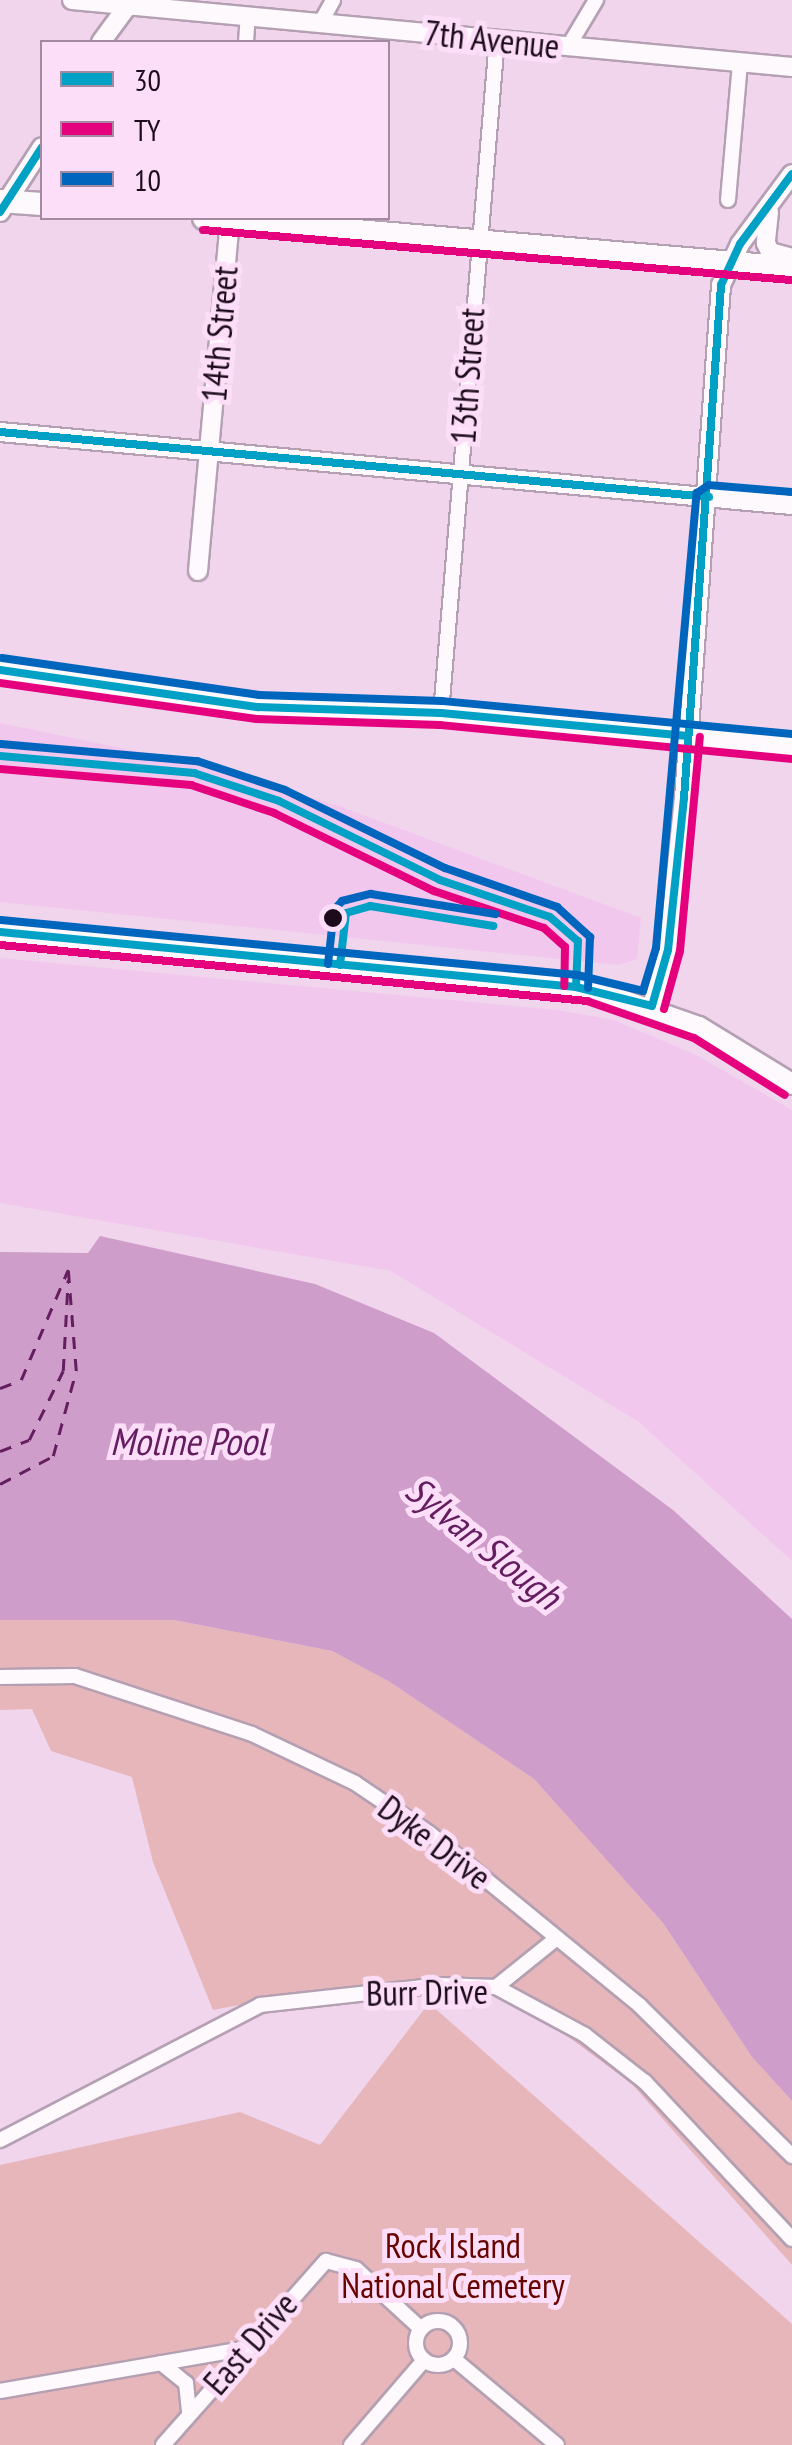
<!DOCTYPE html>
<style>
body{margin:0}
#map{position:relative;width:792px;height:2445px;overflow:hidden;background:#f0d5ed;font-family:"PT Sans Narrow",sans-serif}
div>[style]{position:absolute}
.built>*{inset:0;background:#f2c7ed}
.green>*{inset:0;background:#e6b6ba}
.water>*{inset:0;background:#ce9dc9}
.ferry>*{height:2.5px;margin-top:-1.25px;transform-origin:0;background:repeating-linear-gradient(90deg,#641e60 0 12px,transparent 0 22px)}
.roads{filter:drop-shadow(2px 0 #b4a0b2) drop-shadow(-2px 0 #b4a0b2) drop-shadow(0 2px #b4a0b2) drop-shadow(0 -2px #b4a0b2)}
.minor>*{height:14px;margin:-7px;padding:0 7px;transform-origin:7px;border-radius:7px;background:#fdf9fc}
.minor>.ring{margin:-7px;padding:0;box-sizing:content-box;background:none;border:14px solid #fdf9fc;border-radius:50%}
.tertiary>*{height:18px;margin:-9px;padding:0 9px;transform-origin:9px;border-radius:9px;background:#fdf9fc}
.secondary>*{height:20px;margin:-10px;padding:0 10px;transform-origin:10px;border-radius:10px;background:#fdf9fc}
.primary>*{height:22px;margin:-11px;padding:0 11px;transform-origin:11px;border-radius:11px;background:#fdf9fc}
.bus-1>*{height:8px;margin:-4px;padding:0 4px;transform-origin:4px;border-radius:4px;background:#01a1c5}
.bus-2>*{height:8px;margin:-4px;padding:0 4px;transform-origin:4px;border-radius:4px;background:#e5007d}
.bus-3>*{height:8px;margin:-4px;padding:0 4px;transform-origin:4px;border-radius:4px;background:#0065bd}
.dots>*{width:28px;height:28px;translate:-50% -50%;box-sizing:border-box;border:5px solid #fddef9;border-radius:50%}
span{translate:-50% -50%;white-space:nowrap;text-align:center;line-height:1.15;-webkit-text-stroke:10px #fddef9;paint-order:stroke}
.street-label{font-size:35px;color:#1c0b1a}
.park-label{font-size:35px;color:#670400}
.water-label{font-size:38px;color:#641e60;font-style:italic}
.legend{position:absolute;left:40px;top:40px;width:350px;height:180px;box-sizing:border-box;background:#fddef9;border:2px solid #a38aa0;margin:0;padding:12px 18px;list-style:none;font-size:30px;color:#1c0b1a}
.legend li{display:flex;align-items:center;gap:20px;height:50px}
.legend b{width:50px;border:2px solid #a38aa0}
</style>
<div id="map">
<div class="built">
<i style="clip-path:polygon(0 723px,180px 760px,336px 805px,641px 918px,637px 959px,619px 965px,0 902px)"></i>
<i style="clip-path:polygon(0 958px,557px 1010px,614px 1020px,696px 1055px,792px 1110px,792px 1561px,639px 1422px,391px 1271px,0 1203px)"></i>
</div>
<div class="green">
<i style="clip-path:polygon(0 1620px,174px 1620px,332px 1651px,390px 1682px,534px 1779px,663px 1923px,752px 2057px,792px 2101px,792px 2265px,631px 2083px,492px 1981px,297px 1994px,213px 2010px,153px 1862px,132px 1777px,51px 1751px,32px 1709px,0 1710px)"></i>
<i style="clip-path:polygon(429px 2003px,792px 2324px,792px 2445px,0 2445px,0 2165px,240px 2112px,320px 2145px)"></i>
</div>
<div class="water">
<i style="clip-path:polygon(100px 1236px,315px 1284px,434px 1333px,673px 1510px,792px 1619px,792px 2101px,752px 2057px,663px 1923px,534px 1779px,390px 1682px,332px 1651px,174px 1620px,0 1620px,0 1252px,88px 1253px)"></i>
</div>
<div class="ferry">
<i style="left:0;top:1388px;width:22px;rotate:-21deg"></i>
<i style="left:21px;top:1380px;width:120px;rotate:-66.9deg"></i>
<i style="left:0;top:1451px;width:31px;rotate:-21deg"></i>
<i style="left:29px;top:1440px;width:77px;rotate:-63.8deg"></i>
<i style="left:63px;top:1371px;width:91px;rotate:-86.9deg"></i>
<i style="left:0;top:1484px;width:60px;rotate:-27.8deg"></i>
<i style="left:53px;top:1456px;width:88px;rotate:-74.9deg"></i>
<i style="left:76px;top:1371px;width:102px;rotate:-94.5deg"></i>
</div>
<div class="roads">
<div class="minor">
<i style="left:321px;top:22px;width:25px;rotate:-61deg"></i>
<i style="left:246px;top:42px;width:26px;rotate:-86deg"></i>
<i style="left:568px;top:47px;width:55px;rotate:-59.2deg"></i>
<i style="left:728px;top:200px;width:139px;rotate:-85deg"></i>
<i style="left:441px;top:713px;width:676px;rotate:-85.25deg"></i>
<i style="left:0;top:1677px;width:75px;rotate:-0.8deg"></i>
<i style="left:75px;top:1676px;width:186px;rotate:18.1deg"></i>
<i style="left:252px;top:1734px;width:114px;rotate:25.4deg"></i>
<i style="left:355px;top:1783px;width:89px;rotate:34deg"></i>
<i style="left:429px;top:1833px;width:273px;rotate:39.3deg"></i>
<i style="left:640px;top:2006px;width:214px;rotate:44.6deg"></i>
<i style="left:496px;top:1987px;width:78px;rotate:-38.8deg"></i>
<i style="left:0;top:2140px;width:293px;rotate:-27.4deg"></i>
<i style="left:260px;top:2005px;width:181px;rotate:-6.3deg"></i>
<i style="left:440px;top:1985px;width:56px;rotate:2deg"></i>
<i style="left:496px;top:1987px;width:101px;rotate:28.3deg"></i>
<i style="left:585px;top:2035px;width:76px;rotate:38.1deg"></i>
<i style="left:645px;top:2082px;width:215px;rotate:46.9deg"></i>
<i class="ring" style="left:416px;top:2321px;width:30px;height:30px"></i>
<i style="left:454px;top:2359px;width:134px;rotate:39.9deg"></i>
<i style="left:161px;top:2363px;width:32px;rotate:39deg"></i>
<i style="left:186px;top:2383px;width:29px;rotate:84deg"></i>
<i style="left:0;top:2391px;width:247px;rotate:-9.8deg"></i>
<i style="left:163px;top:2445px;width:246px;rotate:-48.5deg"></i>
<i style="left:326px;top:2261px;width:31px;rotate:15deg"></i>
<i style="left:356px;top:2269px;width:88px;rotate:42.7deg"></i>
<i style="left:351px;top:2445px;width:112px;rotate:-49.3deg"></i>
</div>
<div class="tertiary">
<i style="left:72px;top:0;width:723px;rotate:5.32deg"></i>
<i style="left:101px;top:42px;width:52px;rotate:-53.6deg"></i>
<i style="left:0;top:212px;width:77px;rotate:-57.1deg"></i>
<i style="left:769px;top:212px;width:31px;rotate:96deg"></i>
<i style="left:766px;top:243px;width:10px;rotate:66deg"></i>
<i style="left:770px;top:252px;width:23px;rotate:15deg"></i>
<i style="left:0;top:432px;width:795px;rotate:5.27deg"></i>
<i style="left:198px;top:571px;width:352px;rotate:-84.8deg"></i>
<i style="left:652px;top:1006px;width:58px;rotate:-74.1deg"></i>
<i style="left:668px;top:950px;width:153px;rotate:-84deg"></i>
<i style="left:684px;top:798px;width:514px;rotate:-85.87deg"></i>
<i style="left:721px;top:285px;width:45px;rotate:-65.1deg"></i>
<i style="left:740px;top:244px;width:87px;rotate:-53.4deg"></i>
</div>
<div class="secondary">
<i style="left:0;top:932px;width:593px;rotate:5.52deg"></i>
<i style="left:590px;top:989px;width:115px;rotate:19.2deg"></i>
<i style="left:699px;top:1027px;width:109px;rotate:31.5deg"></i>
</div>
<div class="primary">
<i style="left:0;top:201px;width:42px;rotate:4.1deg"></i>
<i style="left:204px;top:218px;width:590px;rotate:4.86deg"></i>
<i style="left:0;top:670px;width:261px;rotate:8.2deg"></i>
<i style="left:258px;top:707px;width:183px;rotate:1.9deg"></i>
<i style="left:441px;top:713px;width:353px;rotate:5.5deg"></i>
</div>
</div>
<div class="bus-1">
<i style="left:0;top:212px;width:77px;rotate:-57.1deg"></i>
<i style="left:0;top:432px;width:712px;rotate:5.24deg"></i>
<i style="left:0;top:670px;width:261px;rotate:8.2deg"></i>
<i style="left:258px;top:707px;width:183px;rotate:1.9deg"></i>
<i style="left:441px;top:713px;width:248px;rotate:5.3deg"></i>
<i style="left:0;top:756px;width:195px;rotate:5deg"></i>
<i style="left:194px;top:773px;width:89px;rotate:18.2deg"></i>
<i style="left:279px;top:801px;width:179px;rotate:26.1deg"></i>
<i style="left:440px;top:880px;width:116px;rotate:18.6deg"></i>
<i style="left:550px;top:917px;width:37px;rotate:41deg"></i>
<i style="left:578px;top:941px;width:46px;rotate:92.5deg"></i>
<i style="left:0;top:932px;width:579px;rotate:5.45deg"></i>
<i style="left:576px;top:987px;width:78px;rotate:14deg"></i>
<i style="left:652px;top:1006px;width:58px;rotate:-74.1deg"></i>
<i style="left:668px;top:950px;width:153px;rotate:-84deg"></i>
<i style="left:684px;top:798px;width:514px;rotate:-85.87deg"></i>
<i style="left:721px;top:285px;width:45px;rotate:-65.1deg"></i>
<i style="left:740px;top:244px;width:87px;rotate:-53.4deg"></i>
<i style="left:340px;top:965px;width:52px;rotate:-83.4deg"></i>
<i style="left:346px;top:913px;width:25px;rotate:-16deg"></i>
<i style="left:370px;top:906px;width:125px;rotate:9.2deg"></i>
</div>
<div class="bus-2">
<i style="left:203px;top:230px;width:590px;rotate:4.86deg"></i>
<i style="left:0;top:683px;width:259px;rotate:8deg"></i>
<i style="left:256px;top:719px;width:184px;rotate:1.9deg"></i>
<i style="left:440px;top:725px;width:353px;rotate:5.5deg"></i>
<i style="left:0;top:769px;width:192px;rotate:4.8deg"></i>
<i style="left:191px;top:785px;width:88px;rotate:18.6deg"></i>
<i style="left:274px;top:813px;width:178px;rotate:26deg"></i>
<i style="left:434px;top:891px;width:116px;rotate:18.6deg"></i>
<i style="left:544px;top:928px;width:28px;rotate:42deg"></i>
<i style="left:565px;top:947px;width:39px;rotate:91deg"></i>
<i style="left:0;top:945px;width:590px;rotate:5.45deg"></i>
<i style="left:587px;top:1001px;width:113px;rotate:19.1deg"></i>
<i style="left:694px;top:1038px;width:107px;rotate:32.1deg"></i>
<i style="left:664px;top:1009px;width:60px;rotate:-74.6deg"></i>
<i style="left:680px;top:951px;width:215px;rotate:-84.7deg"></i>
</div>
<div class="bus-3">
<i style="left:2px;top:658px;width:260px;rotate:8.2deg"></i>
<i style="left:259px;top:695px;width:183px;rotate:1.9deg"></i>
<i style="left:442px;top:701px;width:352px;rotate:5.4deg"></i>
<i style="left:1px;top:744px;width:197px;rotate:5deg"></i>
<i style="left:197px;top:761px;width:93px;rotate:18.2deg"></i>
<i style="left:285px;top:790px;width:178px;rotate:26deg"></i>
<i style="left:445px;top:868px;width:119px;rotate:19.2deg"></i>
<i style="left:557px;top:907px;width:45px;rotate:42.3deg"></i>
<i style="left:590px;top:937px;width:51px;rotate:92.2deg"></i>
<i style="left:1px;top:920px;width:579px;rotate:5.45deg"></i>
<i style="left:577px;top:975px;width:68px;rotate:13.6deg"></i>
<i style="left:643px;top:991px;width:45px;rotate:-73.2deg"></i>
<i style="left:656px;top:948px;width:457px;rotate:-84.9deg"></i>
<i style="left:697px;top:493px;width:14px;rotate:-34deg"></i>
<i style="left:709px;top:485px;width:83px;rotate:4.8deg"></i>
<i style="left:328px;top:964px;width:54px;rotate:-83.7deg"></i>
<i style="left:334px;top:910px;width:12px;rotate:-48deg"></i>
<i style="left:342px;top:901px;width:30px;rotate:-14deg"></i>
<i style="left:371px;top:894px;width:126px;rotate:9.2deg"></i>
</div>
<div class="dots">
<i style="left:333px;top:918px;background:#1c0b1a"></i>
</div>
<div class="street-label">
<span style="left:492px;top:39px;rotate:6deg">7th Avenue</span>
<span style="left:219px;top:334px;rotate:-85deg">14th Street</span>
<span style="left:467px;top:376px;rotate:-86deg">13th Street</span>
<span style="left:435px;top:1842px;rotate:37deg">Dyke Drive</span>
<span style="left:427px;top:1992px;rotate:-1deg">Burr Drive</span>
<span style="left:250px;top:2343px;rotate:-49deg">East Drive</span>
</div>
<div class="park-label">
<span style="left:453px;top:2265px">Rock Island<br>National Cemetery</span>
</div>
<div class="water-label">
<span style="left:188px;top:1441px">Moline Pool</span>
<span style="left:484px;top:1542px;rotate:39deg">Sylvan Slough</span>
</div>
<ul class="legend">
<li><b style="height:12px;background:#01a1c5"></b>30</li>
<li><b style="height:12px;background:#e5007d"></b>TY</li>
<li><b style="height:12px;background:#0065bd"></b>10</li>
</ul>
</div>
